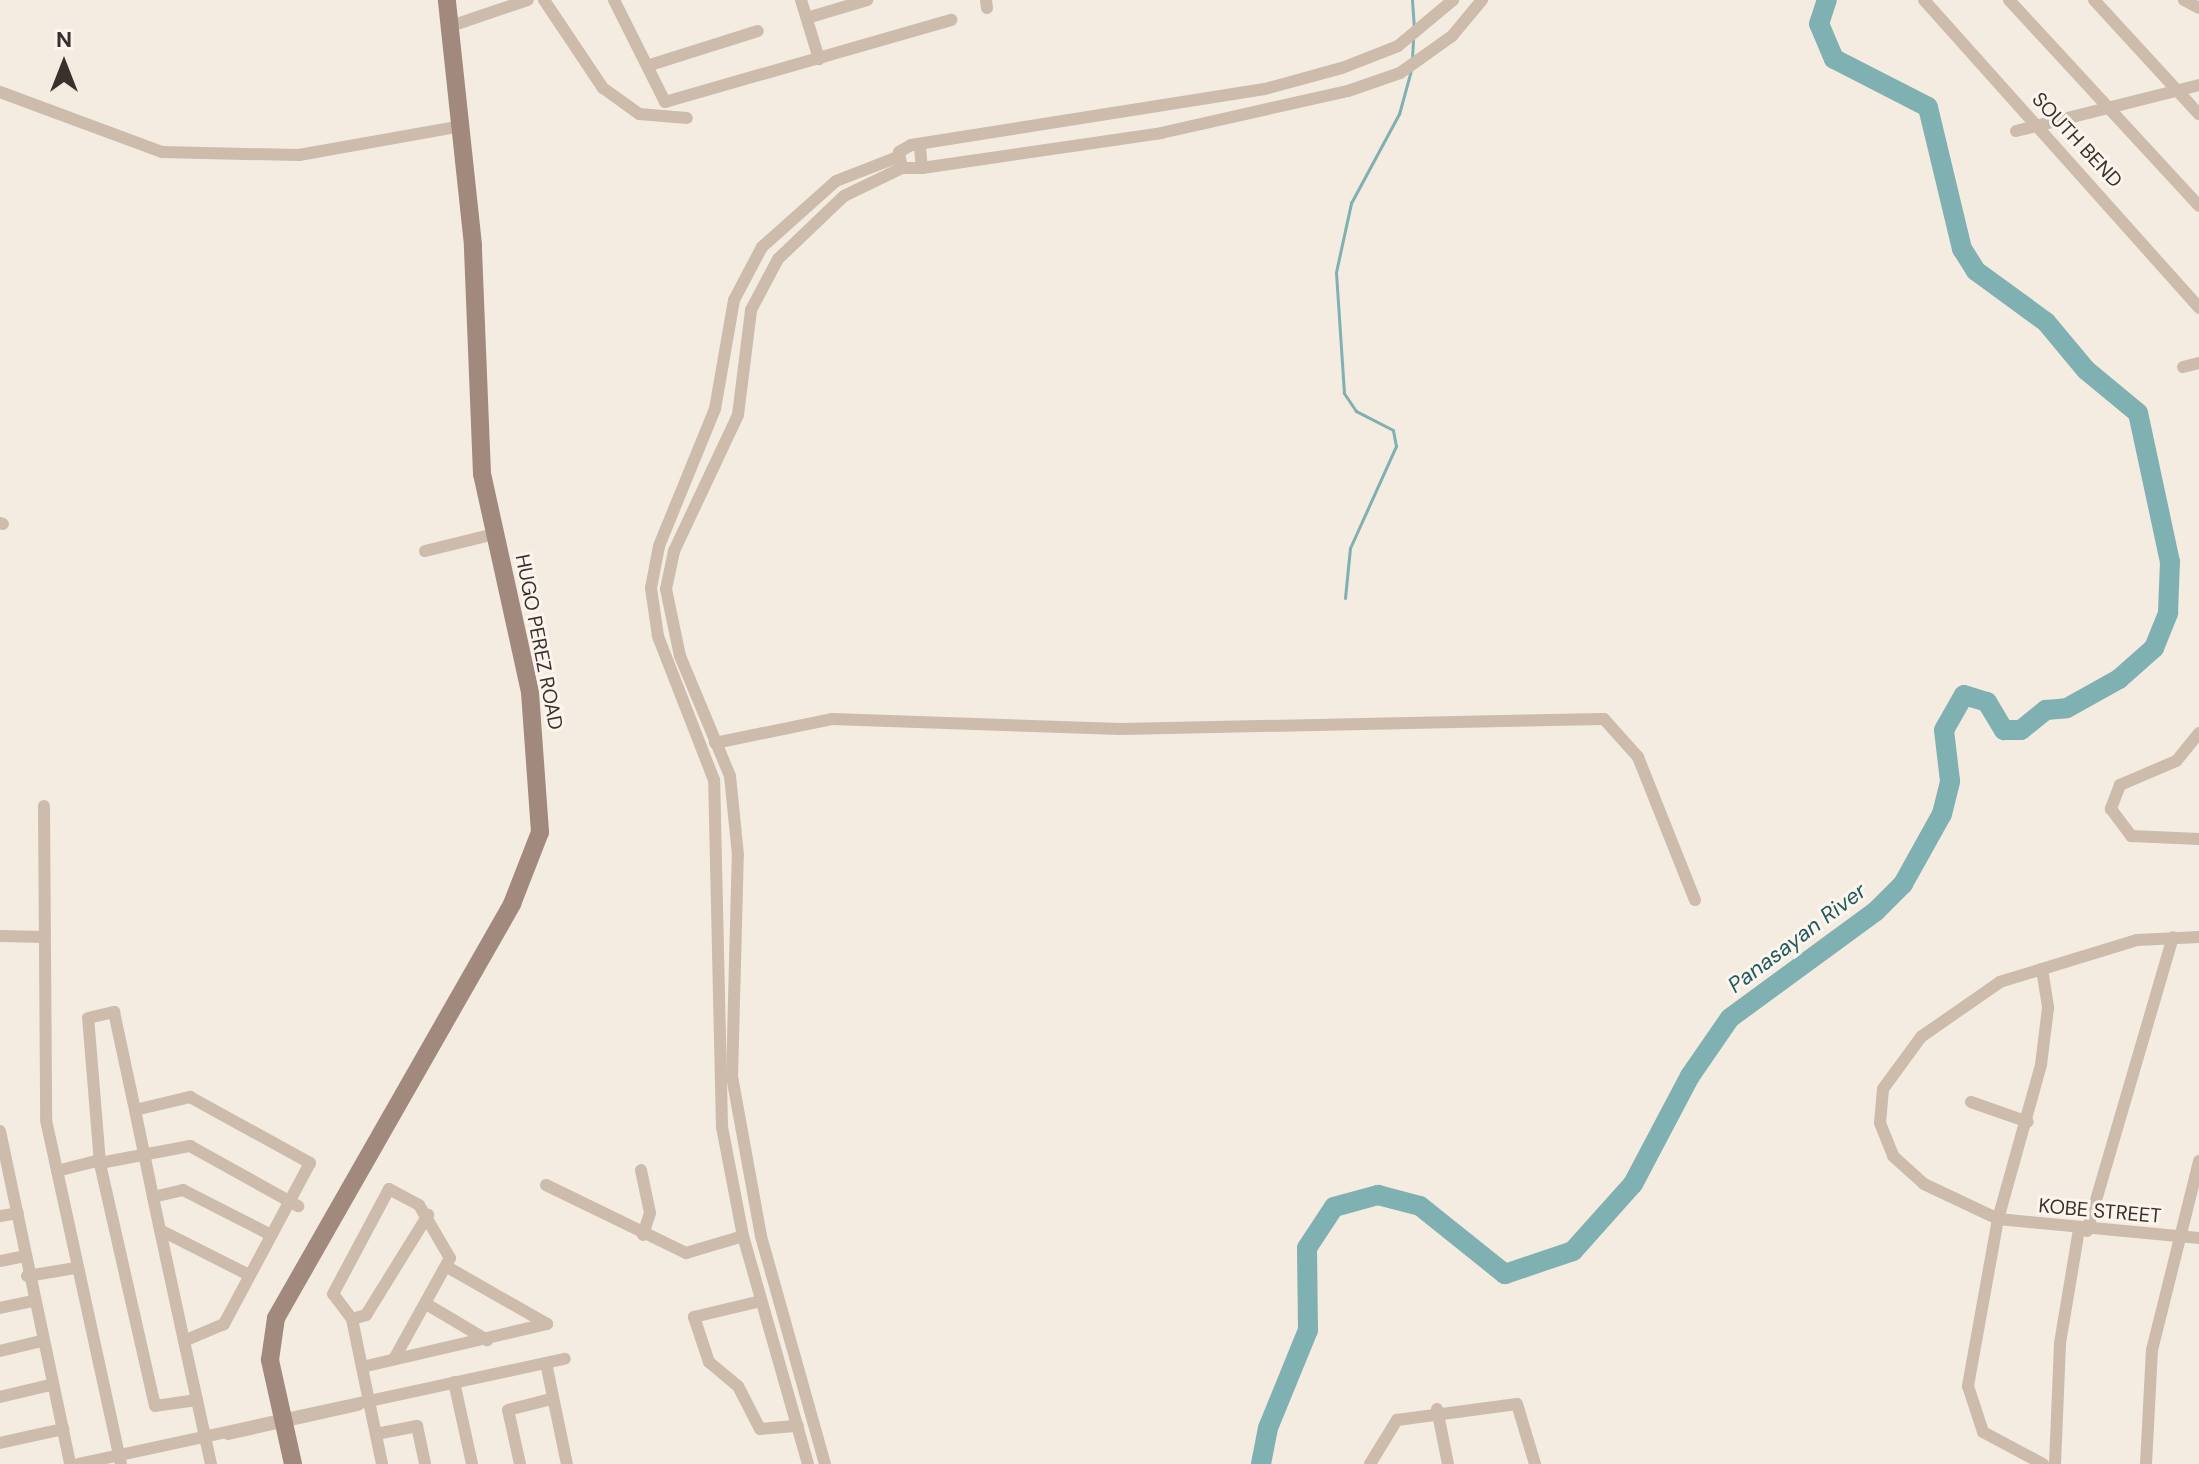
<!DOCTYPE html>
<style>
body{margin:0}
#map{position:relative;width:2199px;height:1464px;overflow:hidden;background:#f4ebe1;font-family:"DM Sans",sans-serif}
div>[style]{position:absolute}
.stream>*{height:3px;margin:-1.5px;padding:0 1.5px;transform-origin:1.5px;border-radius:1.5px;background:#7fb0b2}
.river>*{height:20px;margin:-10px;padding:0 10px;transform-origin:10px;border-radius:10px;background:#7fb0b2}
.street>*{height:12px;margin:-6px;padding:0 6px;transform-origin:6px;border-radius:6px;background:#cdbbac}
.secondary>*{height:18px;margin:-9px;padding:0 9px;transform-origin:9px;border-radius:9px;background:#a18a7d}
span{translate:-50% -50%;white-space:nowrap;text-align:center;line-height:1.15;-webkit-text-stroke:6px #fbf5ee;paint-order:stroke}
.street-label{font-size:20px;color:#3b302b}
.water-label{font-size:22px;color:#1f5a5e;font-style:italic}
.north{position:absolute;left:24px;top:24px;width:80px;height:80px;-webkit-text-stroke:6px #fbf5ee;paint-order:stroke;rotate:0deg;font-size:22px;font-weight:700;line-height:32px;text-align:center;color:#3b302b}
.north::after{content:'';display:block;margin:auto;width:28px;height:36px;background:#3b302b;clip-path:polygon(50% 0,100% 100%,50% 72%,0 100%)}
</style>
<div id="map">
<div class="stream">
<i style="left:1412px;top:0;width:27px;rotate:86deg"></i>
<i style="left:1412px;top:59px;width:20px;rotate:-87deg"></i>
<i style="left:1345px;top:598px;width:50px;rotate:-84.3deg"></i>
<i style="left:1350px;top:548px;width:112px;rotate:-65.7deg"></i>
<i style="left:1396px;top:446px;width:16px;rotate:-101deg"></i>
<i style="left:1393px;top:430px;width:42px;rotate:-152.8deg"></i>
<i style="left:1356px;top:411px;width:22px;rotate:-124deg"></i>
<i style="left:1344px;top:393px;width:121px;rotate:-93.8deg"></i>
<i style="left:1336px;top:272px;width:71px;rotate:-77.7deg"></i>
<i style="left:1351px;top:203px;width:101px;rotate:-61.7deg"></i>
<i style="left:1399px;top:114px;width:46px;rotate:-74.7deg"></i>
</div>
<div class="river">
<i style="left:1261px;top:1464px;width:37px;rotate:-79deg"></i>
<i style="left:1268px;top:1428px;width:106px;rotate:-67.8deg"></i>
<i style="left:1308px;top:1330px;width:82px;rotate:-90.7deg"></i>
<i style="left:1307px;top:1248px;width:49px;rotate:-56.6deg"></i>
<i style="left:1334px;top:1207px;width:46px;rotate:-15.3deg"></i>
<i style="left:1378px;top:1195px;width:43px;rotate:14.7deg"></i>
<i style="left:1420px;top:1206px;width:109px;rotate:38.7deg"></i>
<i style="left:1505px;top:1274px;width:72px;rotate:-18.7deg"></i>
<i style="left:1573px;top:1251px;width:90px;rotate:-48.2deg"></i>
<i style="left:1633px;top:1184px;width:122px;rotate:-62.2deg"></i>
<i style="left:1690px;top:1076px;width:70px;rotate:-55.4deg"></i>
<i style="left:1730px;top:1018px;width:180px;rotate:-36.2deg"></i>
<i style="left:1875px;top:912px;width:40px;rotate:-45deg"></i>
<i style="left:1903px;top:884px;width:80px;rotate:-60.9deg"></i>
<i style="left:1942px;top:814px;width:34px;rotate:-76deg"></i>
<i style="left:1950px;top:781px;width:51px;rotate:-96.7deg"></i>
<i style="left:1944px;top:730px;width:40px;rotate:-60.3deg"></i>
<i style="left:1964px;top:695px;width:24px;rotate:17deg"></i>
<i style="left:1987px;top:702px;width:33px;rotate:59deg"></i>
<i style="left:2004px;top:730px;width:17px"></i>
<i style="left:2021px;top:730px;width:32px;rotate:-39deg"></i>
<i style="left:2046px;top:710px;width:21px;rotate:-5deg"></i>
<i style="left:2067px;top:708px;width:60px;rotate:-29.1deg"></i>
<i style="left:2119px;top:679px;width:47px;rotate:-41.5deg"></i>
<i style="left:2154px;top:648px;width:38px;rotate:-68deg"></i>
<i style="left:2168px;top:613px;width:51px;rotate:-87.8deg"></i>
<i style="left:2170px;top:562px;width:152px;rotate:-102.1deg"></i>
<i style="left:2138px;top:413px;width:67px;rotate:-140.4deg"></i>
<i style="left:2086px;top:370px;width:62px;rotate:-129.8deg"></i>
<i style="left:2046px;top:322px;width:87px;rotate:-143.9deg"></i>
<i style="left:1976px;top:271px;width:26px;rotate:-122deg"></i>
<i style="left:1962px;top:249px;width:146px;rotate:-103.5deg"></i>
<i style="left:1928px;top:107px;width:106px;rotate:-152.9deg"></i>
<i style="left:1834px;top:59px;width:38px;rotate:-113deg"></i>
<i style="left:1819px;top:24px;width:25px;rotate:-72deg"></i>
</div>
<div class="street">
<i style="left:544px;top:0;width:106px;rotate:56.2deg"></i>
<i style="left:603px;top:88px;width:44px;rotate:35.8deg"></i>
<i style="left:639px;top:114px;width:48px;rotate:4.8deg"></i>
<i style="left:614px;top:0;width:114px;rotate:63.4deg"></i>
<i style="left:665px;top:102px;width:298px;rotate:-16deg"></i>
<i style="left:801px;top:0;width:62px;rotate:73deg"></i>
<i style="left:986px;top:0;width:8px;rotate:83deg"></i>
<i style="left:1924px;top:0;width:413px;rotate:48.2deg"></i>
<i style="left:2009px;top:0;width:280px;rotate:47.3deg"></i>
<i style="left:2094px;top:0;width:155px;rotate:47.4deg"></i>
<i style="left:2184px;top:0;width:17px;rotate:28deg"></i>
<i style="left:807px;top:18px;width:63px;rotate:-16.7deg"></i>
<i style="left:451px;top:26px;width:81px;rotate:-18.7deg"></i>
<i style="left:650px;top:65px;width:113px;rotate:-17.5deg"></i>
<i style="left:0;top:92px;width:173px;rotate:20.3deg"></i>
<i style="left:162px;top:152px;width:137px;rotate:1.3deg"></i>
<i style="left:299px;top:155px;width:166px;rotate:-10.1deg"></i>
<i style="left:2016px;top:131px;width:189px;rotate:-14.1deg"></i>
<i style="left:920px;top:147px;width:21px;rotate:85deg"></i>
<i style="left:922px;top:168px;width:20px;rotate:180deg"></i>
<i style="left:902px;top:168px;width:16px;rotate:-101deg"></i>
<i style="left:899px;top:152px;width:14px;rotate:-30deg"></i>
<i style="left:911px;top:145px;width:358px;rotate:-9deg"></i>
<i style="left:1265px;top:89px;width:80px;rotate:-15.3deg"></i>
<i style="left:1342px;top:68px;width:60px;rotate:-21.4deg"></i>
<i style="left:1398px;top:46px;width:72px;rotate:-39.9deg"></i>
<i style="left:922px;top:168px;width:242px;rotate:-8.3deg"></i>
<i style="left:1161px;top:133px;width:192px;rotate:-12.7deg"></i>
<i style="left:1348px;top:91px;width:55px;rotate:-19.1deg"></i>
<i style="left:1400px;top:73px;width:64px;rotate:-35.4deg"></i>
<i style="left:1452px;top:36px;width:47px;rotate:-50.2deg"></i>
<i style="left:2183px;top:367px;width:16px;rotate:-14deg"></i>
<i style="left:0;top:523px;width:3px;rotate:18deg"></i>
<i style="left:425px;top:551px;width:72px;rotate:-13.7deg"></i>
<i style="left:2199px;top:733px;width:36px;rotate:129deg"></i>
<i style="left:2176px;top:761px;width:61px;rotate:156.8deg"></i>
<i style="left:2120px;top:785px;width:26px;rotate:111deg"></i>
<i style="left:2111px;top:809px;width:34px;rotate:53deg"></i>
<i style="left:2131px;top:836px;width:68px;rotate:2.5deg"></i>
<i style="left:715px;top:743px;width:119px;rotate:-11.6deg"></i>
<i style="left:832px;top:719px;width:289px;rotate:2deg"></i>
<i style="left:1121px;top:729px;width:483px;rotate:-1.2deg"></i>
<i style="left:1604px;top:719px;width:51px;rotate:48.2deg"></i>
<i style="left:1638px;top:757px;width:154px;rotate:68.3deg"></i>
<i style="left:44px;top:806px;width:314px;rotate:89.6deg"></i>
<i style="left:46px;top:1120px;width:352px;rotate:77.7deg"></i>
<i style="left:0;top:936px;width:43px;rotate:1.3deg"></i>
<i style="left:2199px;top:937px;width:62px;rotate:177.2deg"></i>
<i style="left:2137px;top:940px;width:143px;rotate:163deg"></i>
<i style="left:2000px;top:982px;width:96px;rotate:145.2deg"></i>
<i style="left:1921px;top:1037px;width:64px;rotate:126.2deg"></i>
<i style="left:1883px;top:1089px;width:34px;rotate:95deg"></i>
<i style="left:1880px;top:1123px;width:35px;rotate:68deg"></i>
<i style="left:1893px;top:1156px;width:42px;rotate:42.1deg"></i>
<i style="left:1924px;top:1184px;width:82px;rotate:25.3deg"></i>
<i style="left:1998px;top:1219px;width:202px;rotate:5.4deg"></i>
<i style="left:2042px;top:969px;width:39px;rotate:81deg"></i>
<i style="left:2048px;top:1008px;width:57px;rotate:97deg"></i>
<i style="left:2041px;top:1065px;width:160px;rotate:105.6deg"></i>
<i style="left:1998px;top:1219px;width:170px;rotate:100.2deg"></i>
<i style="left:1968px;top:1386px;width:48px;rotate:71.9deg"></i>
<i style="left:1983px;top:1432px;width:68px;rotate:28.1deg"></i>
<i style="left:1971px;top:1102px;width:60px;rotate:19.3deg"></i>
<i style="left:135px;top:1110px;width:57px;rotate:-13.3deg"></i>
<i style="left:190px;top:1097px;width:137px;rotate:28.8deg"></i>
<i style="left:310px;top:1163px;width:183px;rotate:118.1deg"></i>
<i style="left:224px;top:1324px;width:43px;rotate:157deg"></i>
<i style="left:0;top:1131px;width:340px;rotate:78.1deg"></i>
<i style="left:100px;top:1163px;width:92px;rotate:-10.7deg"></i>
<i style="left:190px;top:1146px;width:124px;rotate:29.1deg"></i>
<i style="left:641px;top:1170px;width:44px;rotate:78.2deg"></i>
<i style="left:650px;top:1213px;width:23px;rotate:108deg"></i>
<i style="left:57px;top:1171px;width:44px;rotate:-14.3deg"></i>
<i style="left:546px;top:1185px;width:156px;rotate:25.9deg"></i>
<i style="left:686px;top:1253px;width:59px;rotate:-16.6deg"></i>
<i style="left:153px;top:1197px;width:31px;rotate:-13deg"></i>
<i style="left:183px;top:1190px;width:99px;rotate:27.1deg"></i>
<i style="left:0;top:1216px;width:18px;rotate:-9deg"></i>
<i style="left:160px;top:1230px;width:100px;rotate:26.8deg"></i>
<i style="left:2087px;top:1231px;width:306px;rotate:-73.7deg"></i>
<i style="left:0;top:1261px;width:25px;rotate:-11deg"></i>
<i style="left:449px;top:1268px;width:113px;rotate:29.7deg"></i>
<i style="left:27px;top:1276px;width:50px;rotate:-9.3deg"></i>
<i style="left:761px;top:1301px;width:69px;rotate:166.6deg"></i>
<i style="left:694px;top:1317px;width:47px;rotate:71.6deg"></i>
<i style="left:709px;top:1362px;width:38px;rotate:40deg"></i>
<i style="left:738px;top:1386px;width:48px;rotate:62.9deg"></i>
<i style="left:760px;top:1429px;width:38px;rotate:-5deg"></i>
<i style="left:428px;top:1305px;width:69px;rotate:30.7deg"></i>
<i style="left:0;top:1308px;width:34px;rotate:-12deg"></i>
<i style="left:352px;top:1319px;width:15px;rotate:-16deg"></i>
<i style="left:366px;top:1315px;width:118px;rotate:-58.2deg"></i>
<i style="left:0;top:1351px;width:42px;rotate:-13.7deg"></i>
<i style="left:546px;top:1363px;width:103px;rotate:78.3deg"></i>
<i style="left:362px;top:1367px;width:190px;rotate:-13.1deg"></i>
<i style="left:454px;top:1382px;width:84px;rotate:77.6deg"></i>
<i style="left:0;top:1397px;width:51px;rotate:-13.5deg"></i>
<i style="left:197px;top:1400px;width:42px;rotate:171.9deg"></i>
<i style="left:155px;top:1406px;width:249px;rotate:-102.8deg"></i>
<i style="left:100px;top:1163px;width:145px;rotate:-94.7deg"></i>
<i style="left:88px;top:1018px;width:27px;rotate:-13deg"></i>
<i style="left:114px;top:1012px;width:100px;rotate:77.9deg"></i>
<i style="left:135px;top:1110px;width:89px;rotate:78.3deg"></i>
<i style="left:153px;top:1197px;width:34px;rotate:78deg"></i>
<i style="left:160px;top:1230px;width:114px;rotate:77.8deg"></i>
<i style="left:184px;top:1341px;width:60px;rotate:77.6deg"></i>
<i style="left:197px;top:1400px;width:66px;rotate:77.7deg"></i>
<i style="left:1437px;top:1409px;width:56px;rotate:78.7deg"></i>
<i style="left:228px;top:1434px;width:133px;rotate:-12.6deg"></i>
<i style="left:376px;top:1434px;width:42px;rotate:-11deg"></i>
<i style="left:417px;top:1426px;width:39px;rotate:78deg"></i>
<i style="left:0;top:1443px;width:65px;rotate:-12.5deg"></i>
<i style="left:78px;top:1464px;width:498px;rotate:-12.2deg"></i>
<i style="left:382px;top:1464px;width:148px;rotate:-101.7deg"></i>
<i style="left:352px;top:1319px;width:31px;rotate:-127deg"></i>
<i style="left:333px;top:1294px;width:119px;rotate:-61.9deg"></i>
<i style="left:389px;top:1189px;width:34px;rotate:28deg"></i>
<i style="left:419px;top:1205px;width:61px;rotate:59.7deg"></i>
<i style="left:450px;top:1258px;width:115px;rotate:119deg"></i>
<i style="left:520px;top:1464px;width:55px;rotate:-102.5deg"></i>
<i style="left:508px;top:1410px;width:44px;rotate:-14.3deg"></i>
<i style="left:808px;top:1464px;width:237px;rotate:-105.9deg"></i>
<i style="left:743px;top:1236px;width:111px;rotate:-100.9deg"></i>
<i style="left:722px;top:1127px;width:347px;rotate:-91.3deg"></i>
<i style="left:714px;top:780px;width:155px;rotate:-111.3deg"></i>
<i style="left:658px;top:636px;width:49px;rotate:-98.3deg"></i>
<i style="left:651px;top:588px;width:43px;rotate:-79.2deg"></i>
<i style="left:659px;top:546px;width:148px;rotate:-67.8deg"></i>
<i style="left:715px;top:409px;width:111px;rotate:-80.1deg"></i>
<i style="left:734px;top:300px;width:60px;rotate:-62.2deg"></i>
<i style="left:762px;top:247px;width:99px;rotate:-41.7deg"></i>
<i style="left:836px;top:181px;width:66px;rotate:-21.2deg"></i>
<i style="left:825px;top:1464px;width:237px;rotate:-105.7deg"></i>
<i style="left:761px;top:1236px;width:162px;rotate:-100.3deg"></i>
<i style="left:732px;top:1077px;width:222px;rotate:-88.5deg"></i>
<i style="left:738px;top:855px;width:79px;rotate:-95.8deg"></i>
<i style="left:730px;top:776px;width:130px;rotate:-112.6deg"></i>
<i style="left:680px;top:656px;width:68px;rotate:-101.8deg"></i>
<i style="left:666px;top:589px;width:39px;rotate:-78deg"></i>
<i style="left:674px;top:551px;width:150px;rotate:-64.8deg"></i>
<i style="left:738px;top:415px;width:106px;rotate:-82.9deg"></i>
<i style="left:751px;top:310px;width:58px;rotate:-62.1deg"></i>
<i style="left:778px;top:259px;width:91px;rotate:-43.7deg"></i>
<i style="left:844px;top:196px;width:64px;rotate:-25.8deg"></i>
<i style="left:1370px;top:1464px;width:52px;rotate:-58.5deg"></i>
<i style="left:1397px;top:1420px;width:121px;rotate:-7.6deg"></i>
<i style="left:1517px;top:1404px;width:63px;rotate:73.3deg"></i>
<i style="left:2055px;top:1464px;width:121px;rotate:-87.6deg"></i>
<i style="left:2060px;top:1343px;width:115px;rotate:-80.5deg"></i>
<i style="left:2146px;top:1464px;width:114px;rotate:-87deg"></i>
<i style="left:2152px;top:1350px;width:195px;rotate:-76deg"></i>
</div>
<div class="secondary">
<i style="left:293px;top:1464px;width:107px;rotate:-102.5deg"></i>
<i style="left:270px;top:1360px;width:42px;rotate:-81.9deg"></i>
<i style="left:276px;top:1318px;width:477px;rotate:-60.3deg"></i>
<i style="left:512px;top:904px;width:77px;rotate:-68.7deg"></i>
<i style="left:540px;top:832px;width:140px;rotate:-94.1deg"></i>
<i style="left:530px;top:692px;width:223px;rotate:-102.4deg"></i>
<i style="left:482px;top:474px;width:229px;rotate:-92.3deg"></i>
<i style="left:473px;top:245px;width:246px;rotate:-96.1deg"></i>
</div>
<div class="street-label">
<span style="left:2077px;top:140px;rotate:47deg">SOUTH BEND</span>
<span style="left:539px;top:642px;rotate:79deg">HUGO PEREZ ROAD</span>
<span style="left:2100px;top:1211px;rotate:5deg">KOBE STREET</span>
</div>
<div class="water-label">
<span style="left:1797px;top:938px;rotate:-37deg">Panasayan River</span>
</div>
<div class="north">N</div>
</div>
